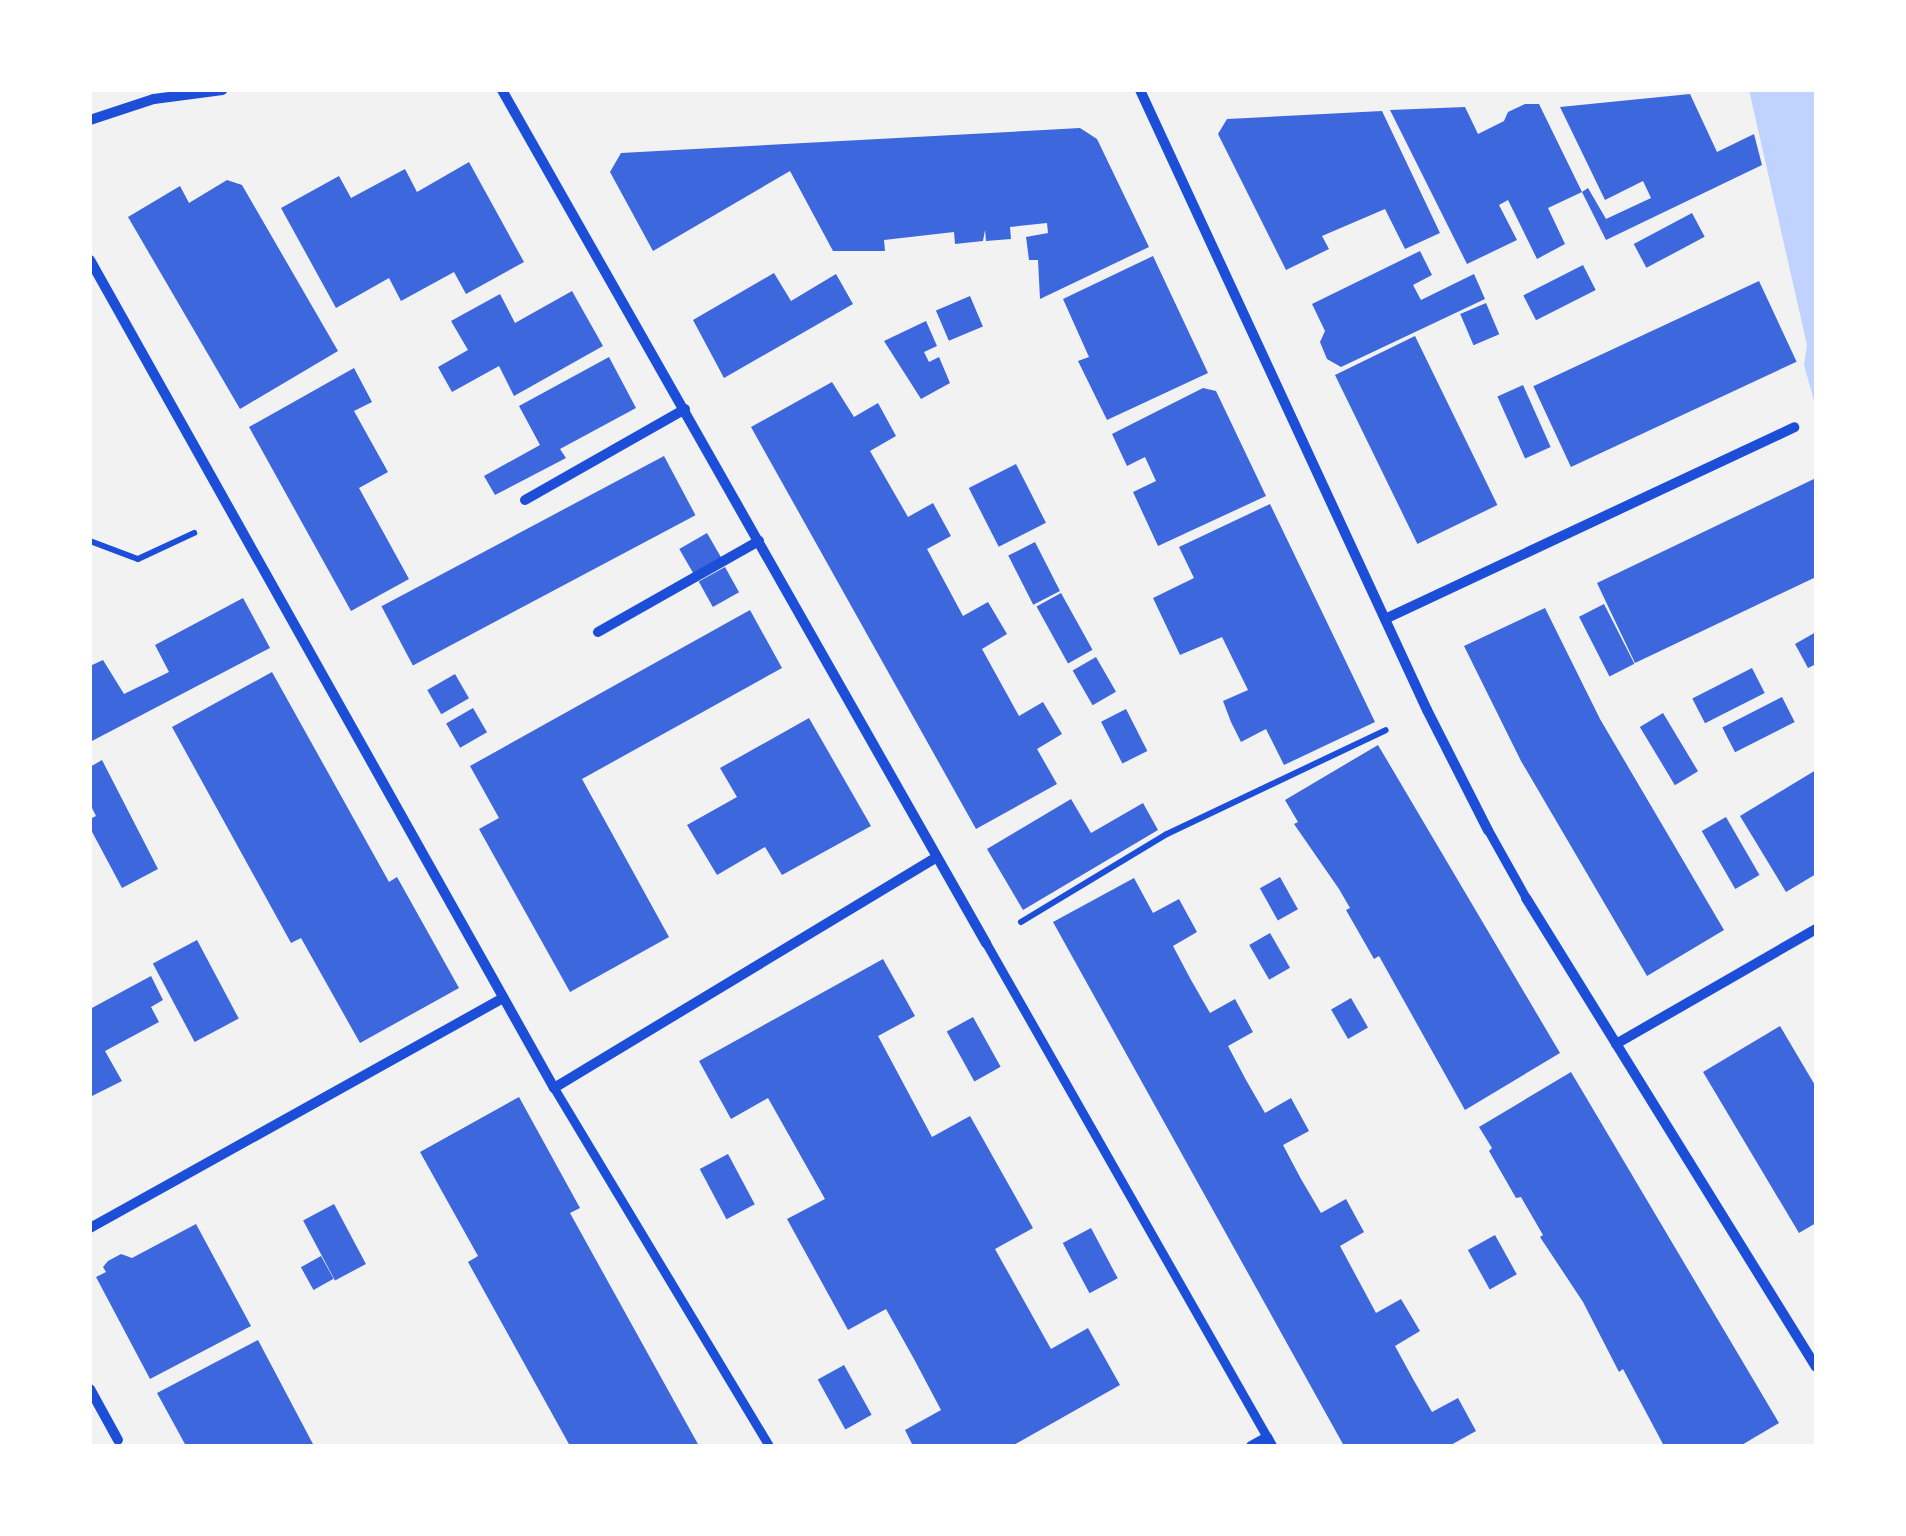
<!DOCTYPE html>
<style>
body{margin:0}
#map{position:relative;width:1906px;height:1536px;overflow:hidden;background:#f2f2f2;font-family:Ubuntu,sans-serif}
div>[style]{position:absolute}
.water>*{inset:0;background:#bfd3fe}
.building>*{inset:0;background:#3d67dc;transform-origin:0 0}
.path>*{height:6px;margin:-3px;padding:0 3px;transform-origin:3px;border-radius:3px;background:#1d4ed8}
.pedestrian>*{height:9px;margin:-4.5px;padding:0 4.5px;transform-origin:4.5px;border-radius:4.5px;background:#1d4ed8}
.minor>*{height:10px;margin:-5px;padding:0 5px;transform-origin:5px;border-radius:5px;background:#1d4ed8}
span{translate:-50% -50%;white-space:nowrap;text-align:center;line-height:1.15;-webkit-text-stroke:10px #fff;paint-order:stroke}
.frame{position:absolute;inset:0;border:92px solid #fff;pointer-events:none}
</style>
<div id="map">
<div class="water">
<i style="clip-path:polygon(1749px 90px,1816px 90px,1816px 408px,1804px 365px,1807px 345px)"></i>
</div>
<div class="building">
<i style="clip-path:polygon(1690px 94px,1717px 152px,1754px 134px,1762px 165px,1606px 240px,1582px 192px,1548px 208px,1565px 244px,1537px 259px,1508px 200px,1499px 205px,1517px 240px,1467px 264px,1390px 110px,1465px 107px,1478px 134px,1504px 121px,1508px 112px,1525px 104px,1539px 104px,1582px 192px,1588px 188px,1606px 219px,1651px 198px,1643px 181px,1605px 200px,1560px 107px)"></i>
<i style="clip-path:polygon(1382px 111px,1440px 233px,1405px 249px,1385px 209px,1322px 236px,1329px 249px,1286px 270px,1218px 134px,1227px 119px)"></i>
<i style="clip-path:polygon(1080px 128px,1097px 139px,1149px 247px,1040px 299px,1038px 260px,1029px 260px,1026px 237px,1048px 233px,1047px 223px,1010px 227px,1011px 239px,986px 241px,985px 230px,983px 241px,955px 244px,954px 232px,884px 240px,885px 251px,833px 251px,790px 171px,653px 251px,610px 172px,621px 153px)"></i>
<i style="clip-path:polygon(469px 162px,524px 262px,466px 294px,454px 272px,401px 301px,389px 278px,336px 308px,281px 208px,339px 176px,351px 198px,405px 169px,417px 192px)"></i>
<i style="clip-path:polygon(227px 180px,242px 185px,338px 351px,240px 409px,128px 217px,180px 186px,189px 203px)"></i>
<i style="left:1692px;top:213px;width:27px;height:66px;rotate:62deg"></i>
<i style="clip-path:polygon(1420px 251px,1432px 275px,1413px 285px,1421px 300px,1474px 274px,1485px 299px,1341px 367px,1327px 359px,1320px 342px,1325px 331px,1312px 304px)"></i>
<i style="clip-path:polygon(1153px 256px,1208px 373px,1107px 420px,1078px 361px,1089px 357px,1063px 299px)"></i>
<i style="left:1583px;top:265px;width:28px;height:67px;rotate:63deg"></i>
<i style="clip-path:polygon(774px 273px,791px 301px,836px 274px,853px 304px,724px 378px,693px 320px)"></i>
<i style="left:1759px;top:281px;width:89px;height:249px;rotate:65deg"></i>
<i style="clip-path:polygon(572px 291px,603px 346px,514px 396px,499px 366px,452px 392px,438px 367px,468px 350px,451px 321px,500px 294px,515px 323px)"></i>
<i style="left:970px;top:296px;width:33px;height:37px;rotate:67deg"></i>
<i style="left:1486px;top:303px;width:34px;height:28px;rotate:67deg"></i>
<i style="clip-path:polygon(926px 321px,937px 346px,924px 352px,929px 362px,939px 357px,950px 383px,921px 399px,884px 341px)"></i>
<i style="left:1415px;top:336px;width:188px;height:89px;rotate:64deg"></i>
<i style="clip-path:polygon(609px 357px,636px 408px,560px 449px,566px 458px,495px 495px,484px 476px,540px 445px,519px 406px)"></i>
<i style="clip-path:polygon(354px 368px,372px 402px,354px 411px,388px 472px,359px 488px,409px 579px,351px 611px,249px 427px)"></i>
<i style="clip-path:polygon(832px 382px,854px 417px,878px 403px,896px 436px,870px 451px,908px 517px,933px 503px,951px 536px,927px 549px,963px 616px,988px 602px,1007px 634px,982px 649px,1019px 716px,1043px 702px,1062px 734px,1037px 749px,1057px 784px,976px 829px,751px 427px)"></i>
<i style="left:1523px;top:385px;width:68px;height:28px;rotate:66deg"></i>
<i style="clip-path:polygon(1203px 388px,1216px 391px,1266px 496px,1158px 546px,1133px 492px,1156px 481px,1145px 457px,1127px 466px,1112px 434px)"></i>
<i style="left:664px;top:456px;width:67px;height:320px;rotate:62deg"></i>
<i style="left:1016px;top:464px;width:66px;height:53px;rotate:63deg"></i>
<i style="clip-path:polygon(1816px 478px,1816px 577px,1635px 663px,1597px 583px)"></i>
<i style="clip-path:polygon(1270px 504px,1375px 722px,1284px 765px,1266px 729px,1241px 742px,1231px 722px,1223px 701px,1248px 690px,1222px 637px,1180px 655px,1153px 598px,1194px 578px,1179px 547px)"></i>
<i style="left:707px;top:533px;width:28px;height:32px;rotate:60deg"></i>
<i style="left:1035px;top:542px;width:55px;height:30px;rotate:63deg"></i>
<i style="left:725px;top:567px;width:29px;height:30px;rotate:61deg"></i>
<i style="left:1061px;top:593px;width:65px;height:28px;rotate:61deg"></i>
<i style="clip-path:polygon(243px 598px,270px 648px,90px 742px,90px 666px,103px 660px,124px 694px,169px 672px,155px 645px)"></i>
<i style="left:1604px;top:604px;width:67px;height:28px;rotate:63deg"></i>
<i style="clip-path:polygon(1545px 608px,1600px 719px,1724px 930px,1647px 976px,1521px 761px,1464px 646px)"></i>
<i style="clip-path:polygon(750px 610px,782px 668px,582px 779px,669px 937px,570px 992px,479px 829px,499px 818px,470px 766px)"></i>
<i style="clip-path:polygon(1816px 632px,1816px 664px,1808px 668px,1795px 644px)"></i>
<i style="left:1096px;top:657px;width:40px;height:27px;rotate:60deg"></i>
<i style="left:1752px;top:668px;width:28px;height:67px;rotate:63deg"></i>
<i style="clip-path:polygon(272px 672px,389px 882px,397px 877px,459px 988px,360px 1043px,301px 938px,291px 943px,172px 727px)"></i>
<i style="left:455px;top:674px;width:28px;height:32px;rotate:60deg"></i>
<i style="left:1782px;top:697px;width:28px;height:67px;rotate:63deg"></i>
<i style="left:473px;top:708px;width:28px;height:31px;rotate:60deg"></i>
<i style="left:1126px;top:709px;width:47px;height:28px;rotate:63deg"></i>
<i style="left:1663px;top:713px;width:68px;height:27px;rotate:59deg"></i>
<i style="clip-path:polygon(809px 718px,871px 826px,782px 875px,765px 847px,717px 875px,687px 825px,737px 797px,720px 768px)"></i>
<i style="clip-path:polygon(1378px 745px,1560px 1053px,1465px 1110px,1379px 956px,1374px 959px,1346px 910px,1350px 908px,1339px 889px,1294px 824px,1298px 822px,1285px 800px)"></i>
<i style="clip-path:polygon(102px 760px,158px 869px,122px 888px,90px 828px,90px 819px,96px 816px,90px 804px,90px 767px)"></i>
<i style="clip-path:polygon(1816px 770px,1816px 874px,1786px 892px,1740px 816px)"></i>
<i style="clip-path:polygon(1071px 799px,1091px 833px,1143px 803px,1158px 830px,1023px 910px,987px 849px)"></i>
<i style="left:1726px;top:817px;width:67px;height:28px;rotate:60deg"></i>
<i style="left:1280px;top:877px;width:37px;height:23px;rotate:61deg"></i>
<i style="clip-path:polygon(1134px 878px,1153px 913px,1179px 899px,1197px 932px,1173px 946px,1191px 980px,1210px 1013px,1235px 999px,1253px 1032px,1228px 1046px,1246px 1080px,1265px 1113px,1291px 1098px,1309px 1131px,1283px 1145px,1301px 1179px,1321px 1213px,1346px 1199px,1364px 1232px,1340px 1246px,1376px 1313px,1401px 1299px,1420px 1331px,1395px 1346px,1413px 1379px,1432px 1412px,1458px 1398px,1476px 1431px,1449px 1446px,1344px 1446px,1053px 922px)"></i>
<i style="left:1270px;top:933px;width:40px;height:24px;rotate:60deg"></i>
<i style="left:197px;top:940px;width:89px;height:50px;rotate:62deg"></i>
<i style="clip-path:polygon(883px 959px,915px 1016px,878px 1036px,932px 1137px,970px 1116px,1033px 1228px,995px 1249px,1051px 1349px,1088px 1328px,1120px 1385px,1012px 1446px,913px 1446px,905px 1430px,941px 1410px,914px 1359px,886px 1309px,848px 1330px,787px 1219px,825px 1199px,768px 1098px,731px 1119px,699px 1061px)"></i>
<i style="clip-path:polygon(151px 976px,163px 1000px,151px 1007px,159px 1022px,105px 1051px,122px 1081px,90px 1097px,90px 1009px)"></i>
<i style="left:1351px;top:998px;width:34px;height:23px;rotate:60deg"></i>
<i style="left:973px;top:1017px;width:57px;height:30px;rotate:61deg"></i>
<i style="clip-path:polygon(1780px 1026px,1816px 1087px,1816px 1223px,1799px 1233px,1703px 1072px)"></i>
<i style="clip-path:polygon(1571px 1072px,1779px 1423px,1740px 1446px,1664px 1446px,1623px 1369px,1619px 1372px,1583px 1302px,1540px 1237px,1543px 1235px,1521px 1197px,1516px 1198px,1489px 1151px,1492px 1148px,1479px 1127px)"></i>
<i style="clip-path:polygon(519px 1097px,580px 1208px,570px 1213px,699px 1446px,570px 1446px,468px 1262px,478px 1256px,420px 1152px)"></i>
<i style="left:728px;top:1154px;width:57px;height:32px;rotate:62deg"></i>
<i style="left:334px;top:1204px;width:68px;height:35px;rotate:62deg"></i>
<i style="clip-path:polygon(196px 1224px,251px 1326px,150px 1379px,96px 1277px,106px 1272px,103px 1267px,108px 1261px,121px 1254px,132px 1258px)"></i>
<i style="left:1091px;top:1228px;width:57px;height:32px;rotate:62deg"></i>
<i style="left:1495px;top:1235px;width:45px;height:31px;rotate:61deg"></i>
<i style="left:321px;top:1256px;width:26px;height:23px;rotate:61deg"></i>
<i style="clip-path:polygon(258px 1340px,314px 1446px,186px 1446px,157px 1393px)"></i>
<i style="left:844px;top:1365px;width:57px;height:30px;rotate:61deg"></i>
</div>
<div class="path">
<i style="left:90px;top:541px;width:51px;rotate:20.6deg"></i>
<i style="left:138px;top:559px;width:62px;rotate:-24.9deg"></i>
<i style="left:1021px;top:922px;width:170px;rotate:-31.1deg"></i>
<i style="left:1167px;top:834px;width:242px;rotate:-25.4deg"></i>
</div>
<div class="pedestrian">
<i style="left:1488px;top:830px;width:78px;rotate:60.8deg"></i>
<i style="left:986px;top:943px;width:568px;rotate:60.37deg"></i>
<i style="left:554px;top:1088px;width:418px;rotate:59deg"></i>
</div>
<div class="minor">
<i style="left:502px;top:90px;width:981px;rotate:60.43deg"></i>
<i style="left:1140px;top:90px;width:683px;rotate:65.16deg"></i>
<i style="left:1427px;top:710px;width:135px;rotate:63.1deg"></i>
<i style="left:90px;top:120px;width:67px;rotate:-18.2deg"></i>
<i style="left:154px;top:99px;width:69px;rotate:-7.5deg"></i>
<i style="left:90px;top:260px;width:949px;rotate:60.73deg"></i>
<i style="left:554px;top:1088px;width:446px;rotate:-31.1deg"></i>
<i style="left:525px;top:500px;width:184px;rotate:-29.6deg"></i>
<i style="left:1385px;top:619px;width:452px;rotate:-25.1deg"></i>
<i style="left:598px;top:632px;width:185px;rotate:-29.5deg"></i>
<i style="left:1526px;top:898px;width:551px;rotate:58.27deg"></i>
<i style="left:1616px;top:1044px;width:231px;rotate:-29.9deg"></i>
<i style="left:90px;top:1228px;width:473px;rotate:-29.1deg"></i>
<i style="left:90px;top:1389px;width:58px;rotate:61.2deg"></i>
<i style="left:1251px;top:1446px;width:18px;rotate:-29deg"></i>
<i style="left:1267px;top:1437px;width:10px;rotate:61deg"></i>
</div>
<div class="frame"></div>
</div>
